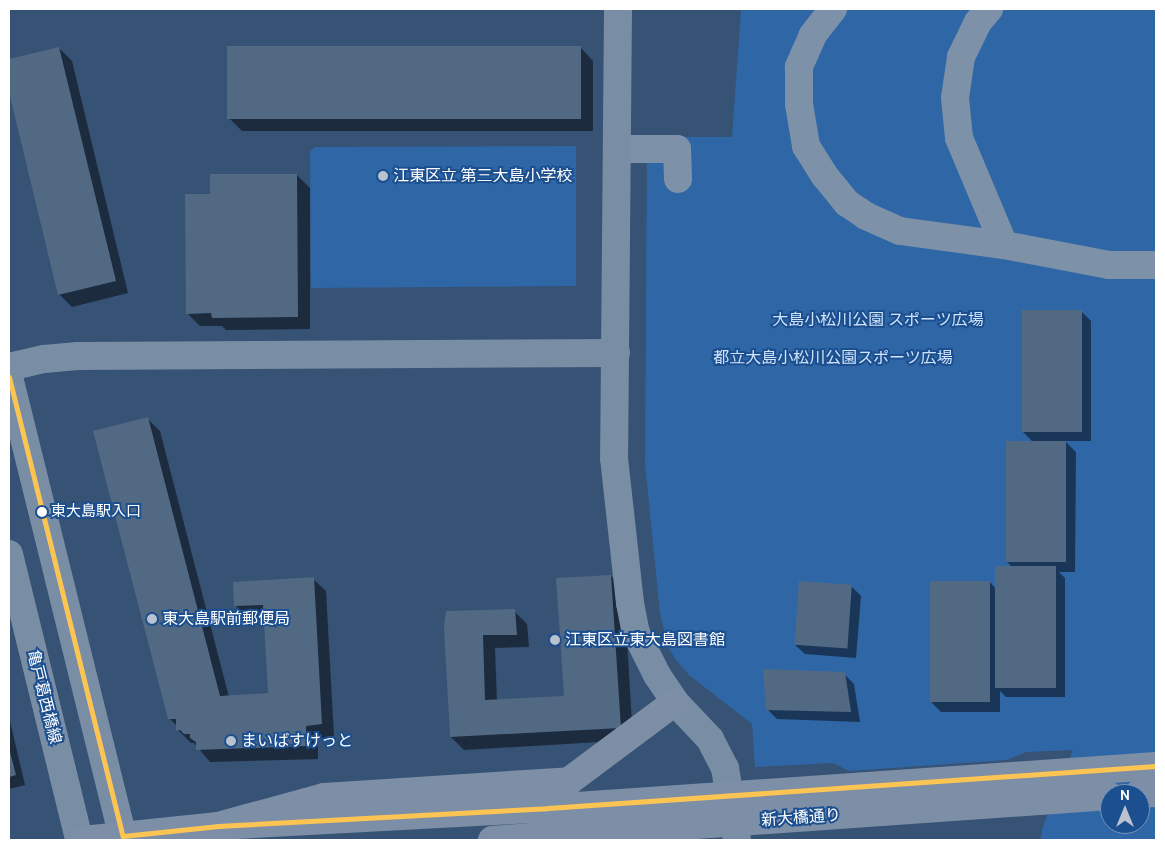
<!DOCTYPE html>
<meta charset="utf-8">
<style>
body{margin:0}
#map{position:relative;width:1165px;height:849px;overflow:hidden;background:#365274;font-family:Cabin,"Noto Sans JP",sans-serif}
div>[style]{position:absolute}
.green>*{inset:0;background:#2f66a5}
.shadow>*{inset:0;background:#0007}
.building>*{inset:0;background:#526984;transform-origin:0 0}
.street>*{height:28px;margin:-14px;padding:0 14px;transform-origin:14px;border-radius:14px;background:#7d92a8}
.secondary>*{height:28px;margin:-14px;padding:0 14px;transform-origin:14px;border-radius:14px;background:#798da4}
.primary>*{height:28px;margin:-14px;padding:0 14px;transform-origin:14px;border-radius:14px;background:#7d8ea7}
.primary-bridge>*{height:28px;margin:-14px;padding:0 14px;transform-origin:14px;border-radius:14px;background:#7d8ea7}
.bus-1>*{height:5px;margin:-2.5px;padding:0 2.5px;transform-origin:2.5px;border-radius:2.5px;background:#fcc553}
.dots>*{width:14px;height:14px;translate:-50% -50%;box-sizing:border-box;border:2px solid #1b4f8f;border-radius:50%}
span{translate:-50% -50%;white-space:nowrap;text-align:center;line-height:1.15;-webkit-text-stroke:4px #1b4f8f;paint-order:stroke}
.bus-label{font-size:15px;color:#fff}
.left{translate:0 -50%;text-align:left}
.poi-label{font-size:16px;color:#fff}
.park-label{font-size:16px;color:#cfe3fa}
.street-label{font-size:16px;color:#fff}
.frame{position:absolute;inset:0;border:10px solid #fff;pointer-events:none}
.north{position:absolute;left:1100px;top:784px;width:50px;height:50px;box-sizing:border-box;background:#1b4f8f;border:1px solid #7695bc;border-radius:50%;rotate:0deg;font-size:14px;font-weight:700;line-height:20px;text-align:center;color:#fff}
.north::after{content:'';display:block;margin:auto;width:18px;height:22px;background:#b9c2ce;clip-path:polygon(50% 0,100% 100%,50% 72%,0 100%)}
</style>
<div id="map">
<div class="green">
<i style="clip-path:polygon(evenodd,741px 9px,1156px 9px,1156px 840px,1041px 840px,1042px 829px,1073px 750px,1026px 752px,1007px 760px,849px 771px,833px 763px,755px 767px,752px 724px,689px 675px,676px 660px,668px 647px,660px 613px,645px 464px,647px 137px,732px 137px,741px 9px,1110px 794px,1140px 794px,1140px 824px,1110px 824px,1110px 794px)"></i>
<i style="clip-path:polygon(576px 146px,576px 286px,311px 288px,310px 151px,315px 147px)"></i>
</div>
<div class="shadow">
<i style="clip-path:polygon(59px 48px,72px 61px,128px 293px,72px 307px,59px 294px,9px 87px,9px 60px)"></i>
<i style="clip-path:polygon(581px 48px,593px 61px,593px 131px,242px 131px,229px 118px)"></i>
<i style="clip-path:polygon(297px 175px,310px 188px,310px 329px,226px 330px,222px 326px,200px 326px,187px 313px)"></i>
<i style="clip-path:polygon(1082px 312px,1091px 321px,1091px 441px,1065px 441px,1076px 452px,1075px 572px,1059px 572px,1065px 578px,1065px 697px,1006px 697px,1000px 691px,1000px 712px,941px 712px,931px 702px,990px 582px,996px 589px,1013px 568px,1007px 562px,1033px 442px,1022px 431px)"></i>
<i style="clip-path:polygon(147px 418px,160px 431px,229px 697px,269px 694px,265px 618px,248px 618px,235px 605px,313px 579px,326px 591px,334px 736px,318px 739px,318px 759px,210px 762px,194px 743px,191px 743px,178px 730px,177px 726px,169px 718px)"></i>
<i style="clip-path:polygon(611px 576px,624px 589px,633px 740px,464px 750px,451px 737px,446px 627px,514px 611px,527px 624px,529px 647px,495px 648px,497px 701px,565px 697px)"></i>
<i style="clip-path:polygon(851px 586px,861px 596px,856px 658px,805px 654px,795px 645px)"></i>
<i style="clip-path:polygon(844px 674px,854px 684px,860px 722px,777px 719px,767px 709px)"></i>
<i style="clip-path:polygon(9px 717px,25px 785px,9px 789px)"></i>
</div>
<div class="building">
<i style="left:227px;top:46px;width:354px;height:73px"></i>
<i style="clip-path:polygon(59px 47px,116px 281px,58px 295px,9px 92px,9px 59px)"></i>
<i style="clip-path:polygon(210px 174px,297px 174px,298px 317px,212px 318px,211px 313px,186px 314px,185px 194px,210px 194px)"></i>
<i style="left:1022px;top:310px;width:60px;height:122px"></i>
<i style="clip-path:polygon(148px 417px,220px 696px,268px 693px,263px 605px,234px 606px,233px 582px,314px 577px,322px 724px,306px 726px,306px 746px,196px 750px,196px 742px,190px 738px,190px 734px,184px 734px,180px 730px,176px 731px,176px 719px,168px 719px,93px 431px)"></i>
<i style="left:1006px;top:441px;width:60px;height:121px"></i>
<i style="left:995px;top:566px;width:61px;height:122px"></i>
<i style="clip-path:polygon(611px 575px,621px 728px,450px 737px,444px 627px,446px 611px,515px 609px,517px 635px,483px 635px,485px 700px,564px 696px,556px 578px)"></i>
<i style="left:799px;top:581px;width:53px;height:64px;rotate:4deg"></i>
<i style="left:930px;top:581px;width:60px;height:121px"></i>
<i style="clip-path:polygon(763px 669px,845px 672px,851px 712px,766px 710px)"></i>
<i style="clip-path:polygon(9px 748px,16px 775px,9px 777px)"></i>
</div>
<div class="street">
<i style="left:833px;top:9px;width:33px;rotate:128deg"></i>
<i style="left:813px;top:35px;width:35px;rotate:114deg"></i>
<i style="left:799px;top:67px;width:37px;rotate:90deg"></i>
<i style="left:799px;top:104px;width:43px;rotate:80.5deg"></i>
<i style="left:806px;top:146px;width:36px;rotate:58deg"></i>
<i style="left:825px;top:176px;width:35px;rotate:51deg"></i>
<i style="left:847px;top:203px;width:23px;rotate:34deg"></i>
<i style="left:866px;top:216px;width:37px;rotate:24deg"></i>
<i style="left:900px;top:231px;width:105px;rotate:7.7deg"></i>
<i style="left:1004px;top:245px;width:107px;rotate:10.8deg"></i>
<i style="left:1109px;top:265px;width:47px"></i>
<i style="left:989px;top:9px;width:17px;rotate:130deg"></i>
<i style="left:978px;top:22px;width:39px;rotate:116deg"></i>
<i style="left:961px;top:57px;width:41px;rotate:98.3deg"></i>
<i style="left:955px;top:98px;width:40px;rotate:84.3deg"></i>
<i style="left:959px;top:138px;width:116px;rotate:67.2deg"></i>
<i style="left:617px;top:149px;width:60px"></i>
<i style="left:677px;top:149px;width:30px;rotate:88deg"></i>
</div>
<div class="secondary">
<i style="left:618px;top:9px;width:449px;rotate:90.5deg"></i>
<i style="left:614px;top:458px;width:146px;rotate:83.7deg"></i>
<i style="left:630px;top:603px;width:31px;rotate:79deg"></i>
<i style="left:636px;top:633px;width:47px;rotate:63.4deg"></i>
<i style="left:657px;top:675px;width:32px;rotate:56deg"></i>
<i style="left:675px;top:702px;width:51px;rotate:46.6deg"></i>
<i style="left:710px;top:739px;width:33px;rotate:63deg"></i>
<i style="left:725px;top:768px;width:73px;rotate:80.5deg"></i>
<i style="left:9px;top:367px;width:36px;rotate:-13deg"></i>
<i style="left:44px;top:359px;width:34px;rotate:-5deg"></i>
<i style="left:78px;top:356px;width:538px;rotate:-0.32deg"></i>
<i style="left:9px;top:377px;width:477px;rotate:76.1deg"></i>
<i style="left:9px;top:554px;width:294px;rotate:76.2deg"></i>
</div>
<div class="primary">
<i style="left:1138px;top:794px;width:18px;rotate:-3deg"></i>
<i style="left:218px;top:826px;width:110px;rotate:-15.3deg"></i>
<i style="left:324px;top:797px;width:246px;rotate:-3.7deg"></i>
<i style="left:569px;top:781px;width:132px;rotate:-36.7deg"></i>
<i style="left:83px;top:840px;width:136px;rotate:-5.9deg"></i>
<i style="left:218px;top:826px;width:330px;rotate:-3.1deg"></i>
<i style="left:492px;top:840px;width:63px;rotate:-4.5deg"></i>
</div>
<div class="primary-bridge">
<i style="left:548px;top:808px;width:609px;rotate:-3.95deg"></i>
<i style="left:555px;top:835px;width:556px;rotate:-4.02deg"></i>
</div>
<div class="bus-1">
<i style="left:9px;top:377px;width:473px;rotate:76.1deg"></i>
<i style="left:123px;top:836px;width:96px;rotate:-6deg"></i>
<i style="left:218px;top:826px;width:330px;rotate:-3.1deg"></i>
<i style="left:548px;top:808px;width:609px;rotate:-3.95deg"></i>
</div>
<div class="dots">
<i style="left:383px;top:176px;background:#b9c2ce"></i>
<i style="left:42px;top:512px;background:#fff"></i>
<i style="left:152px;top:619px;background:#b9c2ce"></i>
<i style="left:555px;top:640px;background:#b9c2ce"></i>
<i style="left:231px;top:741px;background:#b9c2ce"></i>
</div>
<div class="bus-label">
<span class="left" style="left:51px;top:512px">東大島駅入口</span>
</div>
<div class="poi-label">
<span class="left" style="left:393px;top:176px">江東区立 第三大島小学校</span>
<span class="left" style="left:162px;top:619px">東大島駅前郵便局</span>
<span class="left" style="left:565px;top:640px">江東区立東大島図書館</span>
<span class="left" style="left:241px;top:741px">まいばすけっと</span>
</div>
<div class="park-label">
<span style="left:878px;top:320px">大島小松川公園 スポーツ広場</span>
<span style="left:833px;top:358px">都立大島小松川公園スポーツ広場</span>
</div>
<div class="street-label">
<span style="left:44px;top:697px;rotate:76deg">亀戸葛西橋線</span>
<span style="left:801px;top:818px;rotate:-4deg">新大橋通り</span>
</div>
<div class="frame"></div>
<div class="north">N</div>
</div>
